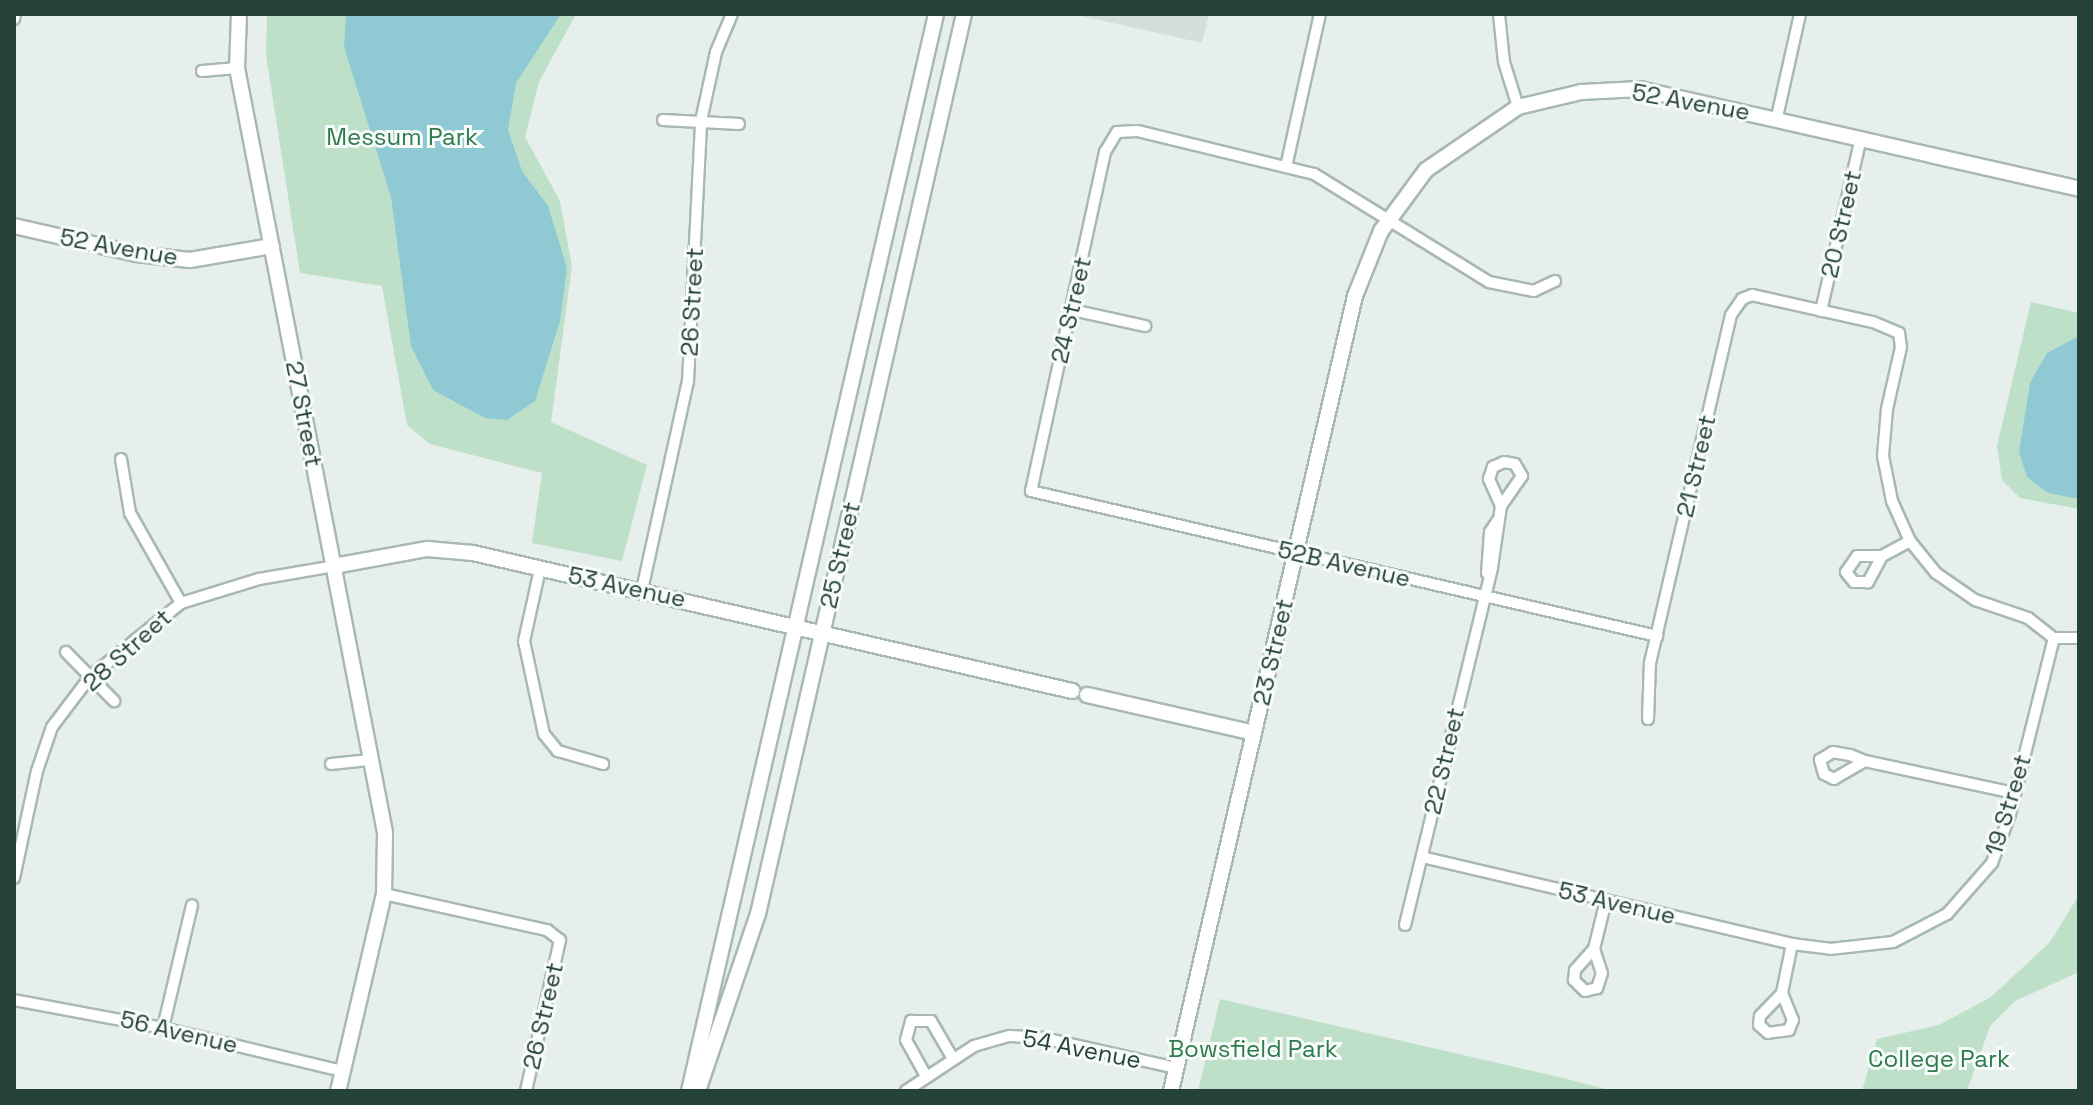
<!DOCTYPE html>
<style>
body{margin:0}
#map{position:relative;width:2093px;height:1105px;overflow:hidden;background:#e6efeb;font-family:"Space Grotesk",sans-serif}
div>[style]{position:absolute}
.built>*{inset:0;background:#d4dfda}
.green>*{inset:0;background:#bfe0c8}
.water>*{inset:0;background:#8ec9d4}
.roads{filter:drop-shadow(2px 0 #a8b8b2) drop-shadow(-2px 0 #a8b8b2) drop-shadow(0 2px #a8b8b2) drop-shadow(0 -2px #a8b8b2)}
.street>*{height:10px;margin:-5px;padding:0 5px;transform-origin:5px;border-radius:5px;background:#fff}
.secondary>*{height:14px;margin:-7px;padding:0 7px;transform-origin:7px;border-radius:7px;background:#fff}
span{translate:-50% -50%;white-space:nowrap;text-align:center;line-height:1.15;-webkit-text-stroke:6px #f7fbf9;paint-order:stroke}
.street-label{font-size:24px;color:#24423a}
.park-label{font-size:24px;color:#2d7a4b}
.frame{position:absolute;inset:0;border:16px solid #24423a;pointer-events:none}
</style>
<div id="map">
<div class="built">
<i style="clip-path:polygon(1073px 14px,1209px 14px,1202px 43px)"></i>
</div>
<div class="green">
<i style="clip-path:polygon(267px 14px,576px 14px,539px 82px,525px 137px,560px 201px,572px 266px,551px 422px,647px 465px,622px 561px,532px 543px,542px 473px,430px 444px,407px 425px,382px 286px,300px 273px,266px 55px)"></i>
<i style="clip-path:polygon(2031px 302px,2079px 313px,2079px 509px,2020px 498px,2002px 480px,1997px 446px)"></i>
<i style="clip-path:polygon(2079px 895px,2079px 972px,2015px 1001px,1990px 1026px,1967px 1091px,1862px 1091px,1877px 1039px,1939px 1025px,1991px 997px,2050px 942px)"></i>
<i style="clip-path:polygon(1220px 999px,1563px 1078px,1613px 1091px,1198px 1091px)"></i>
</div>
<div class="water">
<i style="clip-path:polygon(346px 14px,561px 14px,516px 83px,508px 130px,522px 171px,548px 206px,567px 268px,560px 321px,535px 401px,507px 420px,485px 418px,433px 390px,411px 346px,391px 197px,344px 47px)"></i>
<i style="clip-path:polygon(2079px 336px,2079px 499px,2048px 493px,2027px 477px,2019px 452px,2030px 383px,2047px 353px)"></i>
</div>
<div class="roads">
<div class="street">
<i style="left:1499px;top:14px;width:48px;rotate:84.1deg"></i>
<i style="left:1504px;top:62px;width:47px;rotate:72.7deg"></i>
<i style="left:14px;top:19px;width:5px;rotate:-79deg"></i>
<i style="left:202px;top:71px;width:35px;rotate:-5deg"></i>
<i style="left:1777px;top:117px;width:106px;rotate:-77.4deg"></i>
<i style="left:663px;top:120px;width:76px;rotate:3deg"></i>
<i style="left:1286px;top:167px;width:157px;rotate:-77.5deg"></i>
<i style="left:1555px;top:281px;width:23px;rotate:155deg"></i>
<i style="left:1534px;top:291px;width:46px;rotate:-168.7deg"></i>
<i style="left:1489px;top:282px;width:206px;rotate:-148.3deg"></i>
<i style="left:1314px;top:174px;width:182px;rotate:-166.3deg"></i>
<i style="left:1137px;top:131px;width:20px;rotate:177deg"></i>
<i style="left:1117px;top:132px;width:23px;rotate:121deg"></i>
<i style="left:1105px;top:152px;width:347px;rotate:102.3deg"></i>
<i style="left:1031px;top:491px;width:643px;rotate:13.04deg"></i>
<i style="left:1072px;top:310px;width:75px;rotate:12.4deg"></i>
<i style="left:1821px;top:311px;width:178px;rotate:-77deg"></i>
<i style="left:121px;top:459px;width:55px;rotate:80.5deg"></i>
<i style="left:130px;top:513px;width:103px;rotate:60.5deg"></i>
<i style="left:1504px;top:462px;width:11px;rotate:10deg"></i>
<i style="left:1515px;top:464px;width:14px;rotate:60deg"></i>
<i style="left:1522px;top:476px;width:37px;rotate:125deg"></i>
<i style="left:1501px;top:506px;width:30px;rotate:-114deg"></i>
<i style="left:1489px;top:479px;width:13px;rotate:-72deg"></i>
<i style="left:1493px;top:467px;width:12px;rotate:-24deg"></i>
<i style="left:1857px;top:556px;width:25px"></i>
<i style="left:1882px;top:556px;width:30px;rotate:118deg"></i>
<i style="left:1868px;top:582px;width:14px;rotate:180deg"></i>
<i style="left:1854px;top:582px;width:13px;rotate:-129deg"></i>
<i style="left:1846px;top:572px;width:19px;rotate:-55deg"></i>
<i style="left:1882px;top:556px;width:32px;rotate:-28deg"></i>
<i style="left:540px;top:569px;width:74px;rotate:102.5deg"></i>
<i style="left:524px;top:641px;width:95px;rotate:77.9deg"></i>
<i style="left:544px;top:734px;width:22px;rotate:51deg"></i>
<i style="left:558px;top:751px;width:47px;rotate:16.1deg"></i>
<i style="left:1487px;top:573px;width:41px;rotate:-85.8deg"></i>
<i style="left:1490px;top:532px;width:14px;rotate:-56deg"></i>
<i style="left:642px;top:590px;width:214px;rotate:-77.6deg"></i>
<i style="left:688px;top:381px;width:260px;rotate:-87.1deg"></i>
<i style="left:701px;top:121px;width:71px;rotate:-77.7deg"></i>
<i style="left:716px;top:52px;width:41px;rotate:-67.2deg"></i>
<i style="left:66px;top:652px;width:69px;rotate:45.6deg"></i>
<i style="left:1648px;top:719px;width:56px;rotate:-88deg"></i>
<i style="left:1650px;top:663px;width:357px;rotate:-76.9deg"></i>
<i style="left:1731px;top:315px;width:19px;rotate:-55deg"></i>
<i style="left:1742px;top:299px;width:11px;rotate:-22deg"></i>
<i style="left:1752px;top:295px;width:124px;rotate:12.6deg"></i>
<i style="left:1873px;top:322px;width:28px;rotate:23deg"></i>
<i style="left:1899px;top:333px;width:14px;rotate:82deg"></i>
<i style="left:1901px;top:347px;width:64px;rotate:102.7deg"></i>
<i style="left:1887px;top:409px;width:47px;rotate:94.9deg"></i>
<i style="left:1883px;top:456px;width:46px;rotate:78.7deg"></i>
<i style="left:1892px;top:501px;width:44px;rotate:65.8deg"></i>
<i style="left:1910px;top:541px;width:41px;rotate:50.9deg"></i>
<i style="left:1936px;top:573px;width:47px;rotate:34.7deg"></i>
<i style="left:1975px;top:600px;width:56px;rotate:18.8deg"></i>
<i style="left:2028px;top:618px;width:33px;rotate:38deg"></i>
<i style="left:2054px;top:638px;width:25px"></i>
<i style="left:1833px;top:752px;width:17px;rotate:10deg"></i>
<i style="left:1850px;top:755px;width:16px;rotate:22deg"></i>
<i style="left:1865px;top:761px;width:36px;rotate:150deg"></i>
<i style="left:1834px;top:779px;width:11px;rotate:-153deg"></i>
<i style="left:1824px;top:774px;width:15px;rotate:-106deg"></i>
<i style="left:1820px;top:760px;width:15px;rotate:-32deg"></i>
<i style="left:1865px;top:761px;width:152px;rotate:12.1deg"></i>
<i style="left:331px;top:764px;width:37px;rotate:-6deg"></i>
<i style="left:1422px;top:857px;width:380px;rotate:13.2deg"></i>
<i style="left:1792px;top:944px;width:38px;rotate:7deg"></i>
<i style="left:1830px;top:949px;width:63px;rotate:-6.3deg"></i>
<i style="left:1893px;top:942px;width:61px;rotate:-27.4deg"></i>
<i style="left:1947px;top:914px;width:68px;rotate:-48.6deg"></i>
<i style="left:1992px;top:863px;width:52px;rotate:-69.8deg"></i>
<i style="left:2010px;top:814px;width:181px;rotate:-76deg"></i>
<i style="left:14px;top:878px;width:109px;rotate:-77.9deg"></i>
<i style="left:37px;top:771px;width:46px;rotate:-71.2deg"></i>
<i style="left:52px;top:727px;width:63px;rotate:-52.8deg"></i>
<i style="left:90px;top:677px;width:117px;rotate:-39.1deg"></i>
<i style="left:181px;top:603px;width:82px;rotate:-17.1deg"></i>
<i style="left:259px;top:579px;width:76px;rotate:-9.8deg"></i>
<i style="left:384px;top:894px;width:167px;rotate:12.5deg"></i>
<i style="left:547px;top:930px;width:16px;rotate:38deg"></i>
<i style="left:560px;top:940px;width:155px;rotate:102.7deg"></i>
<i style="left:1405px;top:925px;width:368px;rotate:-76.3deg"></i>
<i style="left:1492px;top:567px;width:62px;rotate:-81.6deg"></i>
<i style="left:1594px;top:949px;width:25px;rotate:72deg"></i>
<i style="left:1602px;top:973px;width:16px;rotate:108deg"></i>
<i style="left:1597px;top:988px;width:12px;rotate:166deg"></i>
<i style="left:1585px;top:991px;width:16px;rotate:-135deg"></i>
<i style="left:1574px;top:980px;width:10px;rotate:-84deg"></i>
<i style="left:1575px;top:970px;width:28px;rotate:-48deg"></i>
<i style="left:1594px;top:949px;width:50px;rotate:-76.2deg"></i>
<i style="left:1782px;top:993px;width:29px;rotate:68deg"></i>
<i style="left:1793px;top:1020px;width:11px;rotate:112deg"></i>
<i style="left:1789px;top:1030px;width:21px;rotate:172deg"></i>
<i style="left:1768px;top:1033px;width:12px;rotate:-138deg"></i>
<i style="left:1759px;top:1025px;width:9px;rotate:-84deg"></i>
<i style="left:1760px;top:1016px;width:32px;rotate:-46deg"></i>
<i style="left:1782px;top:993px;width:50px;rotate:-78.5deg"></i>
<i style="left:14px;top:1000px;width:152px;rotate:10.6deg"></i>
<i style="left:163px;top:1028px;width:184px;rotate:13.5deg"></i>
<i style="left:163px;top:1028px;width:126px;rotate:-76.7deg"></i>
<i style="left:926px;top:1076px;width:41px;rotate:-119.1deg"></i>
<i style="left:906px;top:1040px;width:20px;rotate:-75deg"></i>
<i style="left:911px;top:1021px;width:20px"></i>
<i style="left:931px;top:1021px;width:44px;rotate:59.9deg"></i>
<i style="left:906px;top:1091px;width:82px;rotate:-33.5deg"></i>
<i style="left:974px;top:1046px;width:37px;rotate:-16deg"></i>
<i style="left:1010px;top:1036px;width:33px;rotate:3deg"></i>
<i style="left:1043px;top:1038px;width:136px;rotate:12.7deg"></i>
</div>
<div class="secondary">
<i style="left:239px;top:14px;width:54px;rotate:92.1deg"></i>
<i style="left:237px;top:68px;width:778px;rotate:79.04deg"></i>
<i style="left:385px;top:832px;width:62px;rotate:90.9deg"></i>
<i style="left:384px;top:894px;width:202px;rotate:103.1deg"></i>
<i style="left:14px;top:226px;width:125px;rotate:12.9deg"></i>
<i style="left:136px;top:254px;width:54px;rotate:6.3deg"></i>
<i style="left:190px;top:260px;width:83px;rotate:-9.7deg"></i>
<i style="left:334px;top:566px;width:95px;rotate:-10.4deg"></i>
<i style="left:427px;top:549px;width:46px;rotate:5deg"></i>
<i style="left:473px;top:553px;width:615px;rotate:12.97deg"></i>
<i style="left:1087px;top:695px;width:171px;rotate:12.8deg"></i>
<i style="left:689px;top:1091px;width:1105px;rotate:-77.08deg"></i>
<i style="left:698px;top:1091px;width:187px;rotate:-71.3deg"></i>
<i style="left:758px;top:914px;width:923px;rotate:-77.11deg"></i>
<i style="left:1171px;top:1091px;width:816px;rotate:-76.97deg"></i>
<i style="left:1355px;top:296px;width:70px;rotate:-68.2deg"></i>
<i style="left:1381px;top:231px;width:76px;rotate:-53.6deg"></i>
<i style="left:1426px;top:170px;width:112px;rotate:-34.4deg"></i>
<i style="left:1518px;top:107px;width:65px;rotate:-13.4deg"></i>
<i style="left:1581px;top:92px;width:59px;rotate:-2.9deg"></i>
<i style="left:1640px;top:89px;width:450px;rotate:12.8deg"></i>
</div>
</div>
<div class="street-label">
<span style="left:1691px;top:102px;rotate:10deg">52 Avenue</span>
<span style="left:1841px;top:224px;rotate:-77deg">20 Street</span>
<span style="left:119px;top:247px;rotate:10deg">52 Avenue</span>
<span style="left:692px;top:302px;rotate:-87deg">26 Street</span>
<span style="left:1071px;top:310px;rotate:-77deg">24 Street</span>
<span style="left:304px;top:414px;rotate:79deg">27 Street</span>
<span style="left:1696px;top:466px;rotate:-77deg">21 Street</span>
<span style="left:840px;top:555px;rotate:-77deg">25 Street</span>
<span style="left:1344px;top:564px;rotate:13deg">52B Avenue</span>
<span style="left:627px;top:587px;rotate:12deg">53 Avenue</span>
<span style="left:127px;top:650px;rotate:-42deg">28 Street</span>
<span style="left:1273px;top:652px;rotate:-77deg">23 Street</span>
<span style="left:1444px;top:761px;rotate:-77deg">22 Street</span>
<span style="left:2008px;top:805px;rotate:-73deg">19 Street</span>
<span style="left:1617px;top:903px;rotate:13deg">53 Avenue</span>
<span style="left:543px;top:1016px;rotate:-77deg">26 Street</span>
<span style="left:179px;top:1032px;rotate:13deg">56 Avenue</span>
<span style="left:1082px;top:1049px;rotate:11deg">54 Avenue</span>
</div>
<div class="park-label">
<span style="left:402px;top:137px">Messum Park</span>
<span style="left:1253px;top:1049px">Bowsfield Park</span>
<span style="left:1939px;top:1059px">College Park</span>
</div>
<div class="frame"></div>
</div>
